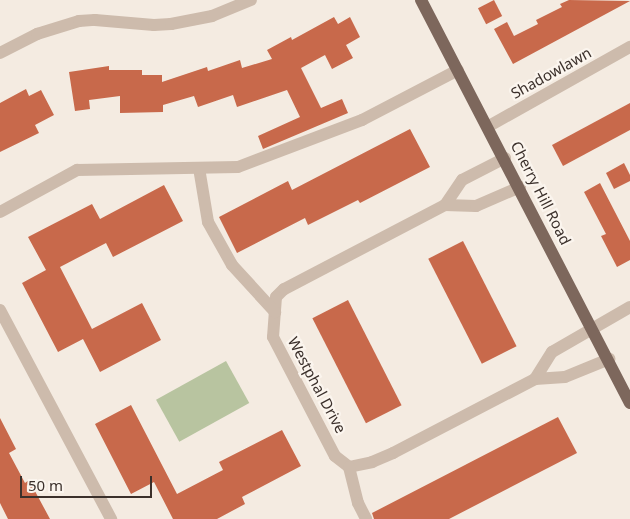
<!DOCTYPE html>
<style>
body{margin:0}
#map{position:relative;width:630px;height:519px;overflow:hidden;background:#f4ebe1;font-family:"Noto Sans",sans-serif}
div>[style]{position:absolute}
.green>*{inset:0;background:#b8c4a0;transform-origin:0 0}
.building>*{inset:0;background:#c8694b;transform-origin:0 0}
.minor>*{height:12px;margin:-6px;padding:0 6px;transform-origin:6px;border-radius:6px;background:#cdbbac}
.major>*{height:12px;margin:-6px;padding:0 6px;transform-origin:6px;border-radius:6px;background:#7d675c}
span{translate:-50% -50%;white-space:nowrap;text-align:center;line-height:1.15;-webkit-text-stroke:4.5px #fbf5ee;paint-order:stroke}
.street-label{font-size:15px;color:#3b302b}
.scale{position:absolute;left:20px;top:476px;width:132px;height:22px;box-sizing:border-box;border:2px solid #3b302b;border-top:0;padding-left:6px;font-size:15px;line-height:18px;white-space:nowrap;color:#3b302b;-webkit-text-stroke:4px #fbf5ee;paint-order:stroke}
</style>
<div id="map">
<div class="green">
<i style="left:226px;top:361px;width:48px;height:80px;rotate:61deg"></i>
</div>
<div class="building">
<i style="left:494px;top:0;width:18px;height:18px;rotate:63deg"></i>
<i style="clip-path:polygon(569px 0,630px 1px,513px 64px,494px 29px,507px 22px,514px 36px,538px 24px,536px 20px,562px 7px,560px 4px)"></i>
<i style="clip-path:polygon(334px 17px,338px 24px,350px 17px,360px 37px,346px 45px,353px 58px,332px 69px,325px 55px,301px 68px,321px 108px,342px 99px,348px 113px,263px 149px,258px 136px,300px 117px,287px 90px,237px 107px,233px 95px,198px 107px,194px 96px,163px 105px,163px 112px,120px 113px,120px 96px,89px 100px,90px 109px,75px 111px,69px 72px,109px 66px,109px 70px,142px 70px,142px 75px,162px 75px,162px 82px,207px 67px,208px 71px,240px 60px,242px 68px,272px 59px,267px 50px,291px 37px,292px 40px)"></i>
<i style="clip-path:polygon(26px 89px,29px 96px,41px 90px,54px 115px,35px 125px,39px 133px,0 152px,0 103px)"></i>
<i style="clip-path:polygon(630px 103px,630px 130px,563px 166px,552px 145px)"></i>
<i style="clip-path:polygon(410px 129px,430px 167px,360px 203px,358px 200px,308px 225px,305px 218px,237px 253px,219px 217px,288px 181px,292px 190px)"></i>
<i style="clip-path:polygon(624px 163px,630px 175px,630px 181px,614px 189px,606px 173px)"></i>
<i style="clip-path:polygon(600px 183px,630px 241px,630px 260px,617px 267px,601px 236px,606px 234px,584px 192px)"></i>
<i style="clip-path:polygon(164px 185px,183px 221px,113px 257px,106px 243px,60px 267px,92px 329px,142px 303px,161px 340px,100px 372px,83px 339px,58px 352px,22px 283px,46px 270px,28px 237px,92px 204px,100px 219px)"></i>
<i style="left:463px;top:241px;width:118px;height:39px;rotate:63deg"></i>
<i style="left:348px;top:300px;width:118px;height:40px;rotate:63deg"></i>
<i style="clip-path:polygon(131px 405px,177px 494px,223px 470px,219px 462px,282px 430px,301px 466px,242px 497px,245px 504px,217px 519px,173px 519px,154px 482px,131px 494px,95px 424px)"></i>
<i style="clip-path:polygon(558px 417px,577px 453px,449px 519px,374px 519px,372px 513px)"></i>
<i style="clip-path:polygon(0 418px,16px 449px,9px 453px,25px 483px,29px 480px,50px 519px,8px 519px,0 503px)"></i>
</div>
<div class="minor">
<i style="left:0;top:53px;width:42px;rotate:-27.2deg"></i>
<i style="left:37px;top:34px;width:44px;rotate:-17.2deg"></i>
<i style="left:79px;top:21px;width:16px;rotate:-4deg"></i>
<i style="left:95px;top:20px;width:59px;rotate:4.8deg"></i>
<i style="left:154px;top:25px;width:17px;rotate:-3deg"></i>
<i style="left:171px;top:24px;width:42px;rotate:-11deg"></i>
<i style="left:212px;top:16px;width:42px;rotate:-22.3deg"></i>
<i style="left:489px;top:126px;width:162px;rotate:-29.3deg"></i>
<i style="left:505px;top:158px;width:48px;rotate:152.9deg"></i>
<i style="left:462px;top:180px;width:30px;rotate:124deg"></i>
<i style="left:445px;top:205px;width:182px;rotate:152.4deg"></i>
<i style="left:284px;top:289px;width:11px;rotate:135deg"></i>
<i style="left:276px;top:297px;width:40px;rotate:94.3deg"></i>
<i style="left:273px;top:337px;width:134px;rotate:62.5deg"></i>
<i style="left:335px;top:456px;width:18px;rotate:38deg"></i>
<i style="left:349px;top:467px;width:24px;rotate:-12deg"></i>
<i style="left:372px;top:462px;width:23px;rotate:-23deg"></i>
<i style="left:393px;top:453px;width:160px;rotate:-27.5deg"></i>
<i style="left:535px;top:379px;width:30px;rotate:-4deg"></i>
<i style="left:565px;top:377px;width:48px;rotate:-22.2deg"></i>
<i style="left:199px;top:168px;width:55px;rotate:80.5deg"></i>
<i style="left:208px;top:222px;width:49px;rotate:60.8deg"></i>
<i style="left:232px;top:265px;width:64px;rotate:47.5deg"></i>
<i style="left:445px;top:205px;width:31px;rotate:2deg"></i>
<i style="left:476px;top:206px;width:48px;rotate:-23.4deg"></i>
<i style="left:0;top:212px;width:88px;rotate:-28.6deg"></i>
<i style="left:77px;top:170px;width:161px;rotate:-1.1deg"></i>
<i style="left:238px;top:167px;width:133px;rotate:-20.8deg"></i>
<i style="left:362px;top:120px;width:108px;rotate:-27.5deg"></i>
<i style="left:0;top:310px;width:237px;rotate:62deg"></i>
<i style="left:535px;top:379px;width:32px;rotate:-58deg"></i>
<i style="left:552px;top:352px;width:90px;rotate:-30deg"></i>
<i style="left:349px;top:467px;width:37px;rotate:76deg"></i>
<i style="left:358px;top:503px;width:18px;rotate:63deg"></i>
</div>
<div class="major">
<i style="left:421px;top:0;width:454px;rotate:62.6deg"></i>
</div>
<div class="street-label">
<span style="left:551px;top:73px;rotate:-29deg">Shadowlawn</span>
<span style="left:541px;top:193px;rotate:63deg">Cherry Hill Road</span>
<span style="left:317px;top:385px;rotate:62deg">Westphal Drive</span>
</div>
<div class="scale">50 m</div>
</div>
